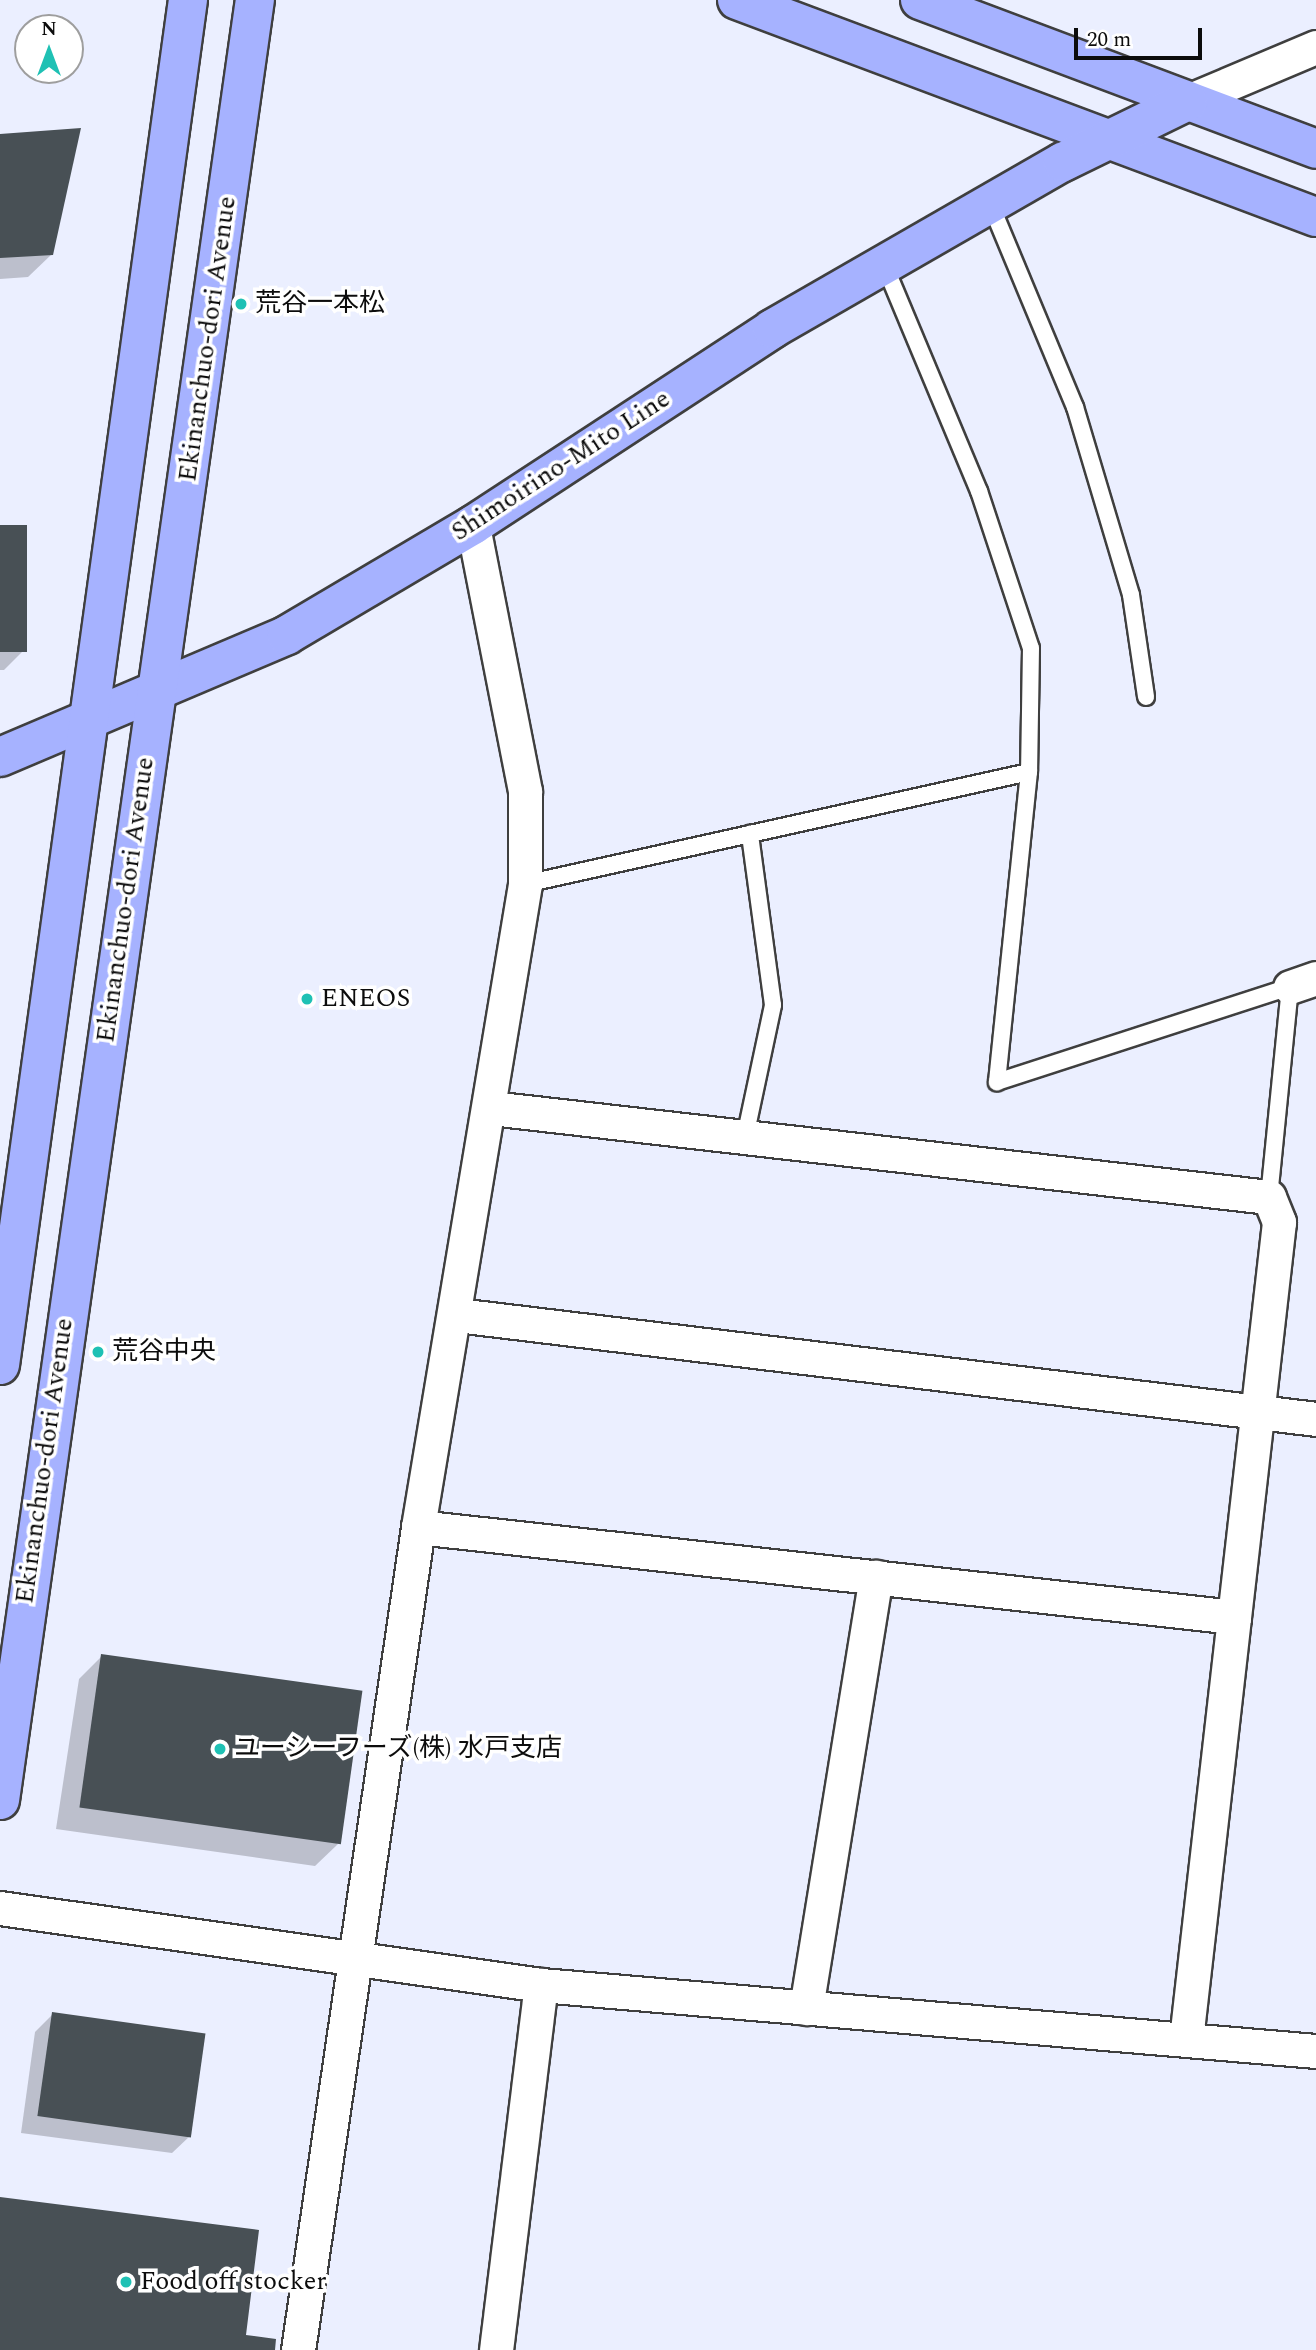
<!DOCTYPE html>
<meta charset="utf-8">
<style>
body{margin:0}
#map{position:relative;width:1316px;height:2350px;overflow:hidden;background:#ebefff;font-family:Spectral,"Noto Sans JP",serif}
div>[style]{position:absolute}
.shadow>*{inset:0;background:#0003}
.building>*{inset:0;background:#485055;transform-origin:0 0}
.roads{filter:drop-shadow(2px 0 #3f3f3f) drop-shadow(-2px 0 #3f3f3f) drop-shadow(0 2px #3f3f3f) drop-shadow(0 -2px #3f3f3f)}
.lane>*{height:16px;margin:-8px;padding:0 8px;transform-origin:8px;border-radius:8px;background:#fff}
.street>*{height:33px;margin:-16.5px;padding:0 16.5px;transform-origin:16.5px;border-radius:16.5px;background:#fff}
.secondary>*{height:38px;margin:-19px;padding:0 19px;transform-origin:19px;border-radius:19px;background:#a6b2ff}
.dots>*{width:19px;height:19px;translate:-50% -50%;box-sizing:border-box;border:4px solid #fff;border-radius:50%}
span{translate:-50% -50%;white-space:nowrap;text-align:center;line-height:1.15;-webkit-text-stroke:7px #fff;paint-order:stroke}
.poi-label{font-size:26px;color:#0c0c0c}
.left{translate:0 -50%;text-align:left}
.street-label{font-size:26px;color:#0c0c0c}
.north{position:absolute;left:14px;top:14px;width:70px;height:70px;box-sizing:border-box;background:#fff;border:2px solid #9e9e9e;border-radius:50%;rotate:0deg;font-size:19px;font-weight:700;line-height:28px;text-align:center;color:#0c0c0c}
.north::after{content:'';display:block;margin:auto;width:24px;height:32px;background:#1fc1b4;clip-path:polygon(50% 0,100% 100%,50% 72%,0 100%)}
.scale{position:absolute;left:1074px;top:28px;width:128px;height:32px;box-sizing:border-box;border:4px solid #0c0c0c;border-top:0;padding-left:9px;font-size:21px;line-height:24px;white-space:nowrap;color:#0c0c0c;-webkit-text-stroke:5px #fff;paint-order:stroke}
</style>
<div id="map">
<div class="shadow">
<i style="clip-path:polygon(0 136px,52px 254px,28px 277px,0 279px)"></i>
<i style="clip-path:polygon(0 527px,22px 652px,4px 670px,0 670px)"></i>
<i style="clip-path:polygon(102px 1656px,338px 1844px,315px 1866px,56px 1829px,79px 1679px)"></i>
<i style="clip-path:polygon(53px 2014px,190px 2136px,172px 2153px,21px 2133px,35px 2032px)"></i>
</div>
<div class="building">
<i style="clip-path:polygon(81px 128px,53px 255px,0 258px,0 134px)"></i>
<i style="left:0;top:525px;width:27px;height:127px"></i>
<i style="left:101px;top:1654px;width:264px;height:155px;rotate:8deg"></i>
<i style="left:52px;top:2012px;width:155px;height:105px;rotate:8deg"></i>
<i style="clip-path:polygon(0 2197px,259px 2230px,246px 2335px,276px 2339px,275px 2350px,0 2350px)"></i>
</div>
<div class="roads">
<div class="lane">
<i style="left:990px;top:203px;width:221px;rotate:67.4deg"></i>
<i style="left:1075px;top:407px;width:196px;rotate:73.4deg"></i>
<i style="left:1131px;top:595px;width:103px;rotate:81.6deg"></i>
<i style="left:884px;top:264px;width:246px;rotate:67.3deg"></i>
<i style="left:979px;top:491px;width:165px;rotate:71.7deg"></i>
<i style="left:1031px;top:648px;width:124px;rotate:90.9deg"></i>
<i style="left:525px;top:884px;width:516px;rotate:-12.53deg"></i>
<i style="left:1029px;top:772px;width:312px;rotate:95.9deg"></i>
<i style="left:997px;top:1082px;width:308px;rotate:-18deg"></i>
<i style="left:1290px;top:987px;width:211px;rotate:95.7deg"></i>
<i style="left:745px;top:1137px;width:135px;rotate:-78deg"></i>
<i style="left:773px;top:1005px;width:173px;rotate:-97.7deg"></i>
</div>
<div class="street">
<i style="left:1188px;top:101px;width:139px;rotate:-22.9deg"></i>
<i style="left:1290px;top:987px;width:28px;rotate:-19deg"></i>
<i style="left:491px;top:1108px;width:783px;rotate:6.53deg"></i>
<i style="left:1269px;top:1197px;width:27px;rotate:68deg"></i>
<i style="left:1279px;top:1222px;width:823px;rotate:96.49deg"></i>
<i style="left:457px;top:1315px;width:865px;rotate:6.9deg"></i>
<i style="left:418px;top:1527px;width:821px;rotate:6.29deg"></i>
<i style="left:0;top:1908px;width:546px;rotate:8.1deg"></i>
<i style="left:541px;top:1985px;width:778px;rotate:4.87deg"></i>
<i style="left:806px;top:2008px;width:437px;rotate:-80.8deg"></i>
<i style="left:298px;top:2350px;width:832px;rotate:-81.7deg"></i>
<i style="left:418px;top:1527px;width:652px;rotate:-80.55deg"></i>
<i style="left:525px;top:884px;width:93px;rotate:-90deg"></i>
<i style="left:525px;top:791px;width:271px;rotate:-101.1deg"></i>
<i style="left:496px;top:2350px;width:368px;rotate:-83deg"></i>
</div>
<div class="secondary">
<i style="left:737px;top:0;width:618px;rotate:20.55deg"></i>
<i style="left:920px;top:0;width:423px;rotate:20.6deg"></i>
<i style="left:0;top:757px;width:312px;rotate:-23deg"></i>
<i style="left:287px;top:635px;width:216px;rotate:-30.6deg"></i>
<i style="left:473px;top:525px;width:358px;rotate:-33.2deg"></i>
<i style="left:772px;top:329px;width:336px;rotate:-29.9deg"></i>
<i style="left:1063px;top:162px;width:139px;rotate:-26deg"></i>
<i style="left:0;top:1365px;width:1378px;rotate:-82.16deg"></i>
<i style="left:0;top:1800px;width:1818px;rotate:-81.94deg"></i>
</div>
</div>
<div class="dots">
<i style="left:241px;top:304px;background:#1fc1b4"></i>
<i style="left:307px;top:999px;background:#1fc1b4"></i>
<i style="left:98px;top:1352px;background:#1fc1b4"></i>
<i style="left:220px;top:1749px;background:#1fc1b4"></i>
<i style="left:126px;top:2282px;background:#1fc1b4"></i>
</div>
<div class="poi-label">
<span class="left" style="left:255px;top:304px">荒谷一本松</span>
<span class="left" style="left:321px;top:999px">ENEOS</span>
<span class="left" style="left:112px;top:1352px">荒谷中央</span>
<span class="left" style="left:234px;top:1749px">ユーシーフーズ(株) 水戸支店</span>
<span class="left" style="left:140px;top:2282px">Food off stocker</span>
</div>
<div class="street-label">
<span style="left:208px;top:339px;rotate:-82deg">Ekinanchuo-dori Avenue</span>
<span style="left:561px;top:466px;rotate:-33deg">Shimoirino-Mito Line</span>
<span style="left:126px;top:900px;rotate:-82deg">Ekinanchuo-dori Avenue</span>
<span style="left:45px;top:1461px;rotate:-82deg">Ekinanchuo-dori Avenue</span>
</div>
<div class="north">N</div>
<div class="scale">20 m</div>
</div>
